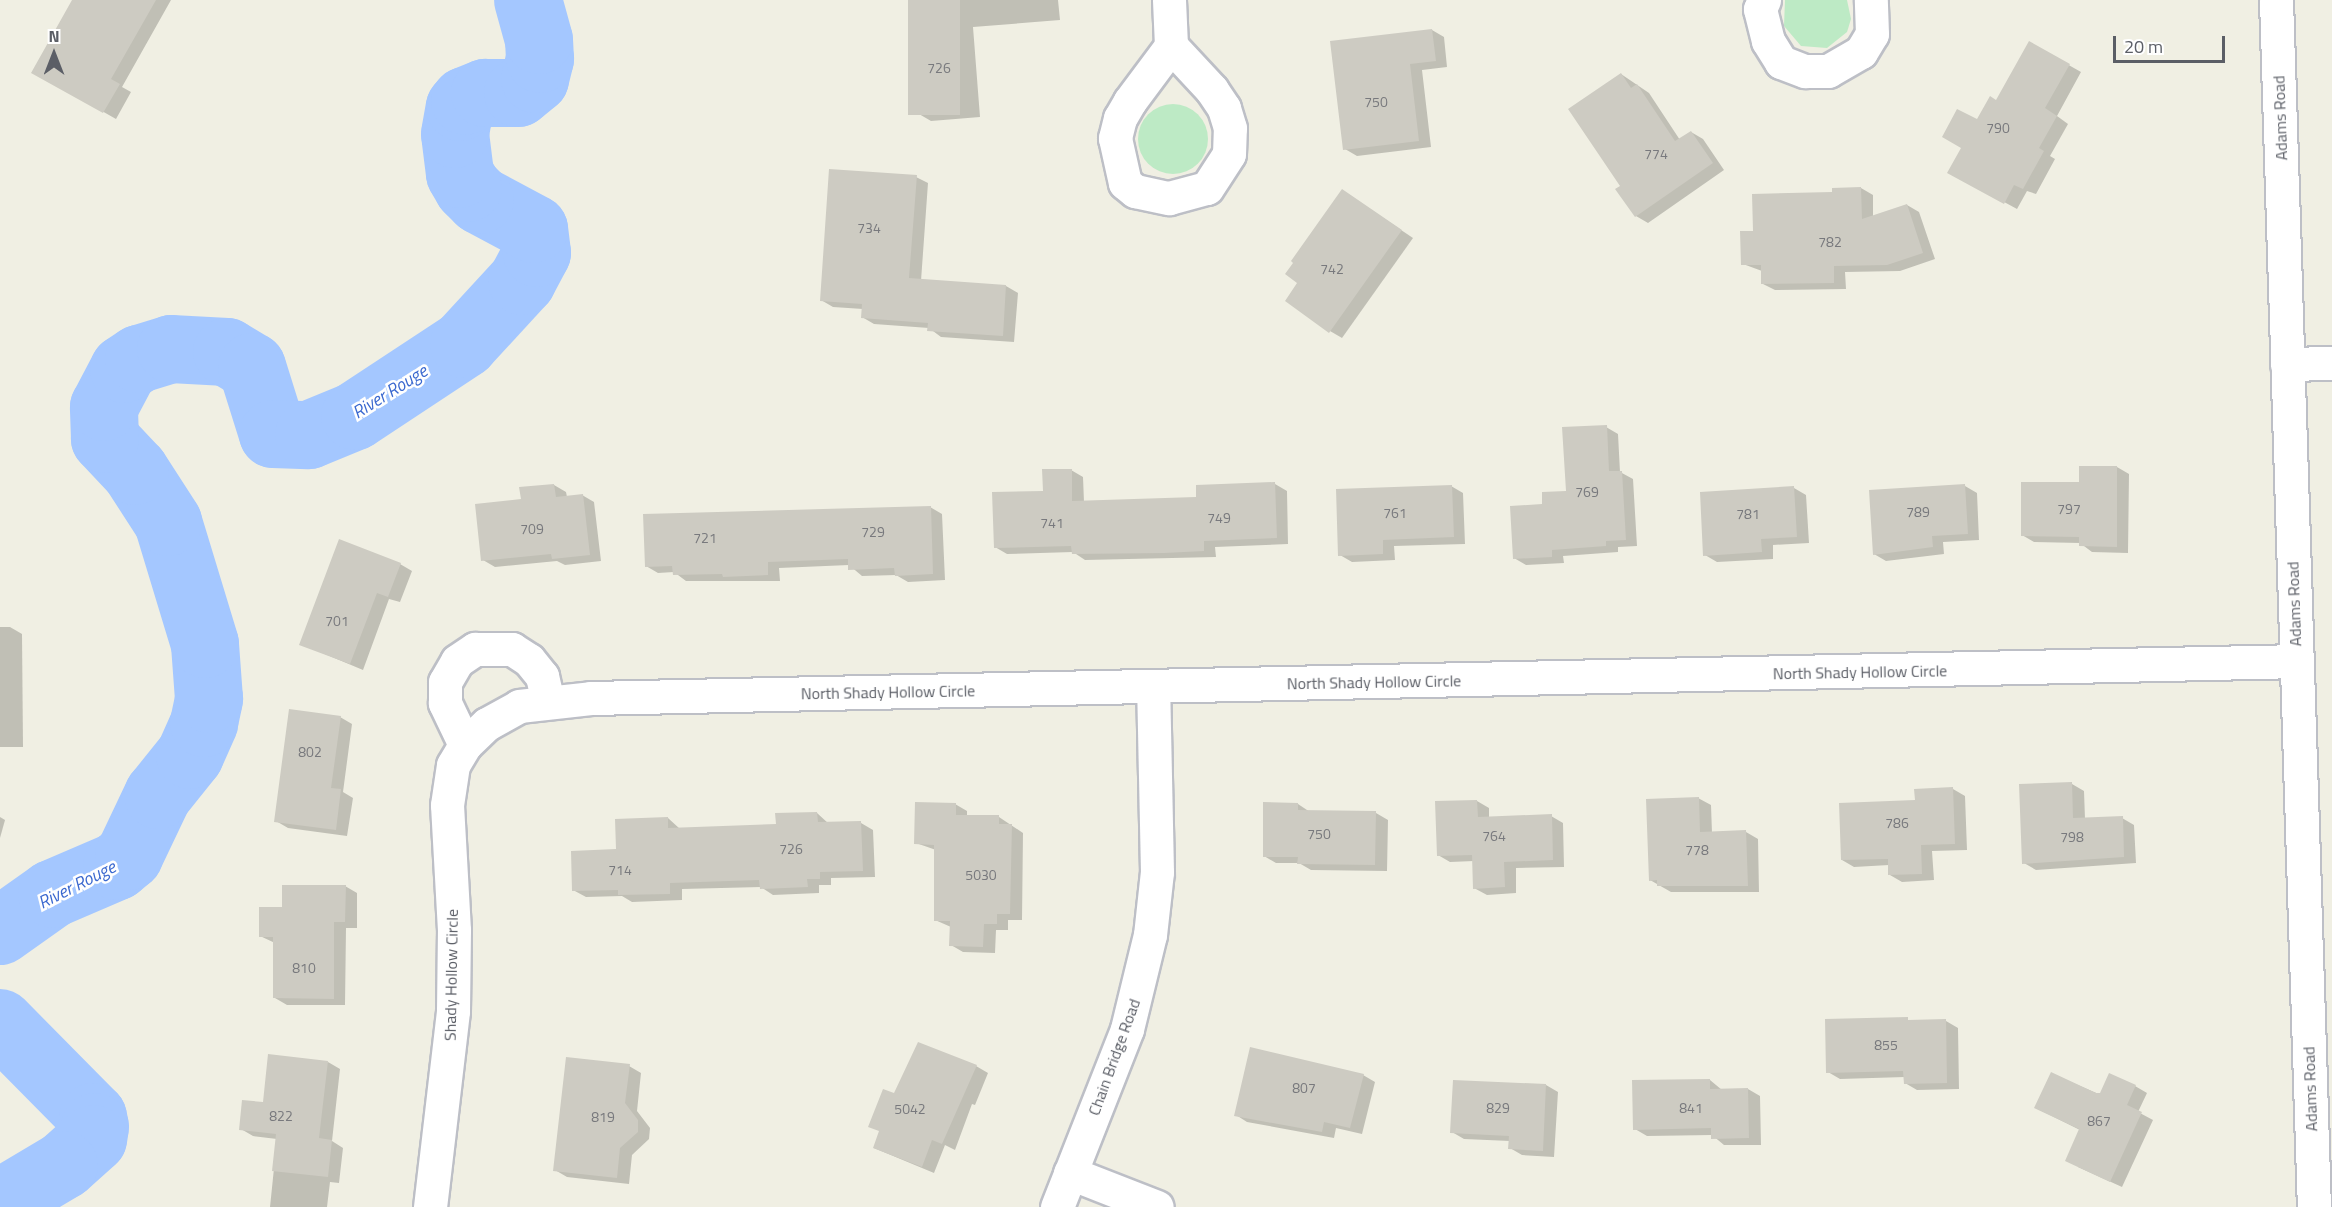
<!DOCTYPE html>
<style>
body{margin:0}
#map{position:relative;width:2332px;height:1207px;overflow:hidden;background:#f0efe3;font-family:"Titillium Web",sans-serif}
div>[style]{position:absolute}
.green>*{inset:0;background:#bdeac5}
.round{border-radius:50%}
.shadow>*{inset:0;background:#0003}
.river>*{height:68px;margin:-34px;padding:0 34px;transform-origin:34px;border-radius:34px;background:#a4c7ff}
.building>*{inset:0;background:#cdcbc2;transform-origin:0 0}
.roads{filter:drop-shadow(2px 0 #bdbfc6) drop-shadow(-2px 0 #bdbfc6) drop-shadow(0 2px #bdbfc6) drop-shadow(0 -2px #bdbfc6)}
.street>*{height:33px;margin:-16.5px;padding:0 16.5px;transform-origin:16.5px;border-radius:16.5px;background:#fff}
.secondary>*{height:33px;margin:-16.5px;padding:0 16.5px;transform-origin:16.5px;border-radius:16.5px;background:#fff}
span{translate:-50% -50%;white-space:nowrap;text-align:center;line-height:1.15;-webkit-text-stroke:5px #fff;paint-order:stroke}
.number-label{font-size:14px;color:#78797d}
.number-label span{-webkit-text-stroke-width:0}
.street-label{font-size:16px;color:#5b5e66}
.water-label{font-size:18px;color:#3a68cf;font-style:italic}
.north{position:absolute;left:24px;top:24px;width:60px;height:60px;-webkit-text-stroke:4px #fff;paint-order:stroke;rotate:0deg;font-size:16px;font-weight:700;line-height:24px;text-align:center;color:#5b5e66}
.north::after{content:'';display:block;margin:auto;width:21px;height:27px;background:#5b5e66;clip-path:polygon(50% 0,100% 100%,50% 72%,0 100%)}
.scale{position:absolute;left:2113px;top:36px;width:112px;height:27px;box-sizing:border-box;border:3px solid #5b5e66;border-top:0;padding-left:8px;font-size:18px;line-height:21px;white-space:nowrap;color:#5b5e66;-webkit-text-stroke:4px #fff;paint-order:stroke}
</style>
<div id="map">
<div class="green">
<i style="clip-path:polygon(1785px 0,1847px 0,1851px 19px,1847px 32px,1827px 48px,1801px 46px,1784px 26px)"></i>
<i class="round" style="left:1138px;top:104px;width:70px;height:70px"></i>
</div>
<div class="shadow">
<i style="clip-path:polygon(73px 0,171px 0,122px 87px,131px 92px,116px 119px,33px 72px)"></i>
<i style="clip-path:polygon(909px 0,1058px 0,1060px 20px,973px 27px,980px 117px,931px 121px,919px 114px)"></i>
<i style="clip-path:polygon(1432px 30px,1444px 37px,1447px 67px,1422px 70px,1431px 147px,1357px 156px,1345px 149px)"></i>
<i style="clip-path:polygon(2030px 43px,2081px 72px,2057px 116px,2068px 124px,2050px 156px,2055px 159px,2036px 194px,2027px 191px,2017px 209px,1949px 172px,1977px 121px,1997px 102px)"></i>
<i style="clip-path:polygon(1621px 74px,1649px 93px,1680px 140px,1691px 132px,1703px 139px,1724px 170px,1648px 223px,1636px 216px,1622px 186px)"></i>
<i style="clip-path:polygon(916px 177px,928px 183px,921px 281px,1006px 286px,1018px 293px,1014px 342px,941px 337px,929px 328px,874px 324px,862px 317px,863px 309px,833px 307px,821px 300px)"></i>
<i style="clip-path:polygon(1861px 188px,1873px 195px,1873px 217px,1907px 205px,1919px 212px,1935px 259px,1900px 271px,1845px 272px,1846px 289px,1775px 290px,1763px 284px,1762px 271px,1743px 264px,1754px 232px,1833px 193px)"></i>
<i style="clip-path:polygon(1343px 191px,1413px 238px,1342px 338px,1330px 331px,1299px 283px)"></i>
<i style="clip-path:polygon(1606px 427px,1618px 434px,1620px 472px,1633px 479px,1637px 546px,1618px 547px,1618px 552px,1563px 556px,1564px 563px,1526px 565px,1514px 558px,1544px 506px,1567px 492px)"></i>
<i style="clip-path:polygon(2117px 467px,2129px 474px,2128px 553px,2092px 552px,2080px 543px,2034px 542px,2022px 535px,2080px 483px)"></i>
<i style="clip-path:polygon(1071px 470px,1083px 477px,1084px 502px,1198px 498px,1275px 484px,1287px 491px,1288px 544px,1215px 547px,1216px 557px,1085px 560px,1073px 552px,1007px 554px,995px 547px,1044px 492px)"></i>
<i style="clip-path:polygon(554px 485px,566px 492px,567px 497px,582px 495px,594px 502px,601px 561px,565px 565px,557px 561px,495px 567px,483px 560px,522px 500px)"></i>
<i style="clip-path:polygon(1451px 486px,1463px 493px,1465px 544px,1394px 546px,1395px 560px,1352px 562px,1340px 555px)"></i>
<i style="clip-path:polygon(1965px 486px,1977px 493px,1979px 540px,1943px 542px,1944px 554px,1886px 561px,1874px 554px)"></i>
<i style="clip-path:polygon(1794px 488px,1806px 495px,1809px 543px,1773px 545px,1773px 559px,1717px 562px,1705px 555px)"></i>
<i style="clip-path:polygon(930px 507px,942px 514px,945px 580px,908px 582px,896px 575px,862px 576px,849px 565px,779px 568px,780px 581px,686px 581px,674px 572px,658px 573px,646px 566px)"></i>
<i style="clip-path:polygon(400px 564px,412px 571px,400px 602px,389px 599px,363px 670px,301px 644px)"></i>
<i style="clip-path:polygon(0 627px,10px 627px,22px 634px,23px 747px,0 747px)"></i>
<i style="clip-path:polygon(340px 717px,352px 724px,343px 792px,353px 798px,347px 836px,288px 828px,276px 821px)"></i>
<i style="clip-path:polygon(2072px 784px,2084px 791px,2085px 819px,2122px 818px,2134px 825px,2136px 863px,2036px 870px,2024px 863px,2021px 786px)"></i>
<i style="clip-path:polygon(1953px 789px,1965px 796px,1967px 850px,1932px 851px,1934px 880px,1902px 882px,1890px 875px,1889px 865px,1854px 867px,1842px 860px,1916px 802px)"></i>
<i style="clip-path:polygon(1698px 798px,1711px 805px,1712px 833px,1746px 832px,1758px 839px,1759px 892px,1671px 892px,1650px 880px)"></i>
<i style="clip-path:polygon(1477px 801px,1489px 808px,1489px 818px,1551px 816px,1563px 823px,1564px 867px,1516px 868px,1516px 893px,1487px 895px,1474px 888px,1474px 861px,1450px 862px,1438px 855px)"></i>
<i style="clip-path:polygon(955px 804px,967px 811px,967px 817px,999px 817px,1023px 833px,1022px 920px,1008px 920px,1008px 930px,996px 930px,995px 953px,963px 952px,951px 945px,951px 927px,935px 920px,936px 850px,916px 843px)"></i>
<i style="clip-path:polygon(1298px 804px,1310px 812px,1376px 813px,1388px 820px,1387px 871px,1311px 870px,1299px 863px,1276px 863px,1264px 856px)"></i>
<i style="clip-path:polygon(817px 813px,829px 824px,861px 823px,873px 830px,875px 877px,831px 878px,831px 885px,819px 885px,819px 893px,773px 895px,761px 887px,682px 889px,682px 900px,632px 902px,622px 896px,586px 897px,573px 890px,618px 851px,668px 818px,680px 829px,777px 826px)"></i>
<i style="clip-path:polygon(0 817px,5px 820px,0 838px)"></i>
<i style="clip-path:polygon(345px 886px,357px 893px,357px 928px,346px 928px,345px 1005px,287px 1005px,275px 998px,275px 943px,260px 936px,283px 908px)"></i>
<i style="clip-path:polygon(1946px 1021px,1958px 1028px,1959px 1089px,1917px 1090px,1905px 1083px,1905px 1077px,1840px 1079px,1828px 1072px)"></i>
<i style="clip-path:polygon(328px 1062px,340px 1069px,332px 1141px,343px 1148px,339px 1183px,330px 1182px,327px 1207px,270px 1207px,277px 1139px,253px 1136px,241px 1129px,264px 1104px)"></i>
<i style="clip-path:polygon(629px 1066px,641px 1073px,637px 1111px,650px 1128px,649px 1139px,632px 1155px,629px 1184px,567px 1177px,555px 1170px)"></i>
<i style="clip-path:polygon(976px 1066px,988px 1073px,975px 1105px,972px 1104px,955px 1150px,945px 1145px,934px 1173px,874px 1148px,895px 1095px)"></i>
<i style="clip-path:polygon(2052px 1074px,2101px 1095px,2135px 1086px,2147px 1093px,2138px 1112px,2153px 1120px,2122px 1187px,2078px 1167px,2080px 1130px,2036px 1108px)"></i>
<i style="clip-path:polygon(1363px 1075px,1375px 1082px,1362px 1134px,1336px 1128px,1334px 1138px,1247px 1122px,1236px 1115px)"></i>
<i style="clip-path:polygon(1710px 1080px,1722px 1090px,1748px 1089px,1760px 1096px,1761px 1145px,1724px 1145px,1712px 1135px,1647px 1136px,1635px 1129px)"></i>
<i style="clip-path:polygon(1546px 1085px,1558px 1092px,1554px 1157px,1522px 1155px,1510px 1148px,1510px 1141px,1464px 1139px,1452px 1132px)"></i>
</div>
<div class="river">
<i style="left:0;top:931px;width:64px;rotate:-35.4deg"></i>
<i style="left:52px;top:894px;width:71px;rotate:-23.3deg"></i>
<i style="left:117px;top:866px;width:16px;rotate:-40deg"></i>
<i style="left:129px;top:856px;width:68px;rotate:-64.6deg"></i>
<i style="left:158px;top:795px;width:51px;rotate:-51.3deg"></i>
<i style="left:190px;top:755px;width:35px;rotate:-66deg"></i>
<i style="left:204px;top:723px;width:25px;rotate:-78deg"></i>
<i style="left:209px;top:699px;width:55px;rotate:-94.2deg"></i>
<i style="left:205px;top:644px;width:127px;rotate:-106.9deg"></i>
<i style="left:168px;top:522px;width:61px;rotate:-122.9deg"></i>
<i style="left:135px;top:471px;width:44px;rotate:-133.2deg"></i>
<i style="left:105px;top:439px;width:32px;rotate:-92deg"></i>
<i style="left:104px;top:407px;width:43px;rotate:-62.2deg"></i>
<i style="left:124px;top:369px;width:18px;rotate:-34deg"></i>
<i style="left:139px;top:359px;width:34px;rotate:-17deg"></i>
<i style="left:171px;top:349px;width:56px;rotate:3.1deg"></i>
<i style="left:227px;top:352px;width:29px;rotate:31deg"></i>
<i style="left:252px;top:367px;width:70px;rotate:72.6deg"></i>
<i style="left:273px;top:434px;width:36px;rotate:2deg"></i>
<i style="left:309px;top:435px;width:50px;rotate:-22.4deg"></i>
<i style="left:355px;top:416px;width:131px;rotate:-33.4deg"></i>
<i style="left:464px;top:344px;width:86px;rotate:-47.4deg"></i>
<i style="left:522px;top:281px;width:32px;rotate:-62deg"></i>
<i style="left:537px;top:253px;width:24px;rotate:-97deg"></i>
<i style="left:534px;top:229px;width:61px;rotate:-151.8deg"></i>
<i style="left:480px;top:200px;width:17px;rotate:-135deg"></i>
<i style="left:468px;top:188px;width:16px;rotate:-120deg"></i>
<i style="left:460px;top:174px;width:40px;rotate:-97.1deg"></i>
<i style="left:455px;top:134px;width:27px;rotate:-80deg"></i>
<i style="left:460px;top:107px;width:8px;rotate:-50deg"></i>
<i style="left:465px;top:101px;width:22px;rotate:-22deg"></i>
<i style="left:485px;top:93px;width:33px"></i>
<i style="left:518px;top:93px;width:22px;rotate:-39deg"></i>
<i style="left:535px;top:79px;width:21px;rotate:-76deg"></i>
<i style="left:540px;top:59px;width:19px;rotate:-93deg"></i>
<i style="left:539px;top:40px;width:41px;rotate:-105.4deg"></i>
<i style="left:0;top:1023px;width:132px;rotate:45.3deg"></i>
<i style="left:93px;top:1117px;width:10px;rotate:79deg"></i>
<i style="left:95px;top:1127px;width:12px;rotate:99deg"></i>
<i style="left:93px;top:1139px;width:39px;rotate:138deg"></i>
<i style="left:64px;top:1165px;width:74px;rotate:149.3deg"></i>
</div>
<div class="building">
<i style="clip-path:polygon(72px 0,156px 0,111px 79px,120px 84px,103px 113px,31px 73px)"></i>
<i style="left:908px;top:0;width:52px;height:115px"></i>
<i style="clip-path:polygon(1432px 29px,1436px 61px,1410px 64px,1419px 141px,1343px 150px,1330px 41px)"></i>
<i style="clip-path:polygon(2029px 41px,2070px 64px,2045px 108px,2057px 116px,2039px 148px,2044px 151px,2023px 189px,2014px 185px,2004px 204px,1947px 173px,1961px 148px,1942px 137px,1957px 109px,1977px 119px,1990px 96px,1996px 100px)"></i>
<i style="clip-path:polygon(1621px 73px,1631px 88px,1637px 84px,1675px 141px,1691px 131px,1713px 163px,1635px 217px,1615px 189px,1620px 186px,1568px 109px)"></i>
<i style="clip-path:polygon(829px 169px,917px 175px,909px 278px,1006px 285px,1003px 336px,927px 331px,928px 323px,861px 318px,862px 304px,820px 301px)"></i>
<i style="clip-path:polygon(1861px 187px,1862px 219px,1907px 204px,1923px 253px,1887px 265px,1834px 266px,1834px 283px,1761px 284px,1761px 265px,1741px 265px,1740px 231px,1753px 231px,1752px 194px,1832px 192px,1832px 188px)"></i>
<i style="clip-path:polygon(1342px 189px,1402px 230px,1329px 333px,1285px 301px,1297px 283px,1285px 274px,1293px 263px,1291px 261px)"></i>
<i style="clip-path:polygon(1607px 425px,1609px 471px,1622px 471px,1626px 540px,1606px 541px,1606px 546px,1552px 550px,1552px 557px,1513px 559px,1510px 506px,1542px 504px,1542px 492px,1566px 491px,1562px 427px)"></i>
<i style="clip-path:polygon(2079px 466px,2117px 466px,2117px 547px,2079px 546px,2079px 537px,2021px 536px,2021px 482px,2079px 482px)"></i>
<i style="clip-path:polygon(1042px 469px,1072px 469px,1072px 501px,1196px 497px,1196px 485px,1275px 482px,1277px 538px,1204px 541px,1204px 551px,1164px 553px,1072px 554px,1071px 546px,994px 548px,992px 492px,1043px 491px)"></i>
<i style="clip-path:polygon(554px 484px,556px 497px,583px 494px,590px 555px,552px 559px,551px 554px,481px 561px,475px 504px,521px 499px,519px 487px)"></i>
<i style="clip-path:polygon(1965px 484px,1968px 534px,1932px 536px,1933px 547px,1873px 555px,1869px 490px)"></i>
<i style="clip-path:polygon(1452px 485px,1454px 537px,1383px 540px,1383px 554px,1338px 556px,1336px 489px)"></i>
<i style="clip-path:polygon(1794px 486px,1797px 537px,1761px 539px,1762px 552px,1703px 556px,1700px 492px)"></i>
<i style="clip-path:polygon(931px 506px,933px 574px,895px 576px,894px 568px,848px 570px,848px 559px,768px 562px,768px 575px,723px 577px,722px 574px,673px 575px,672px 566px,645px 567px,643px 514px)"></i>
<i style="clip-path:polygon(339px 539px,401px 563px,388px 597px,377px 593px,350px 664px,299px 645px)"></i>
<i style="clip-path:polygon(289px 709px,341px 716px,331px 788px,341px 789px,336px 830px,274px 822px)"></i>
<i style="clip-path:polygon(2072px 782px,2073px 818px,2123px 816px,2124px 857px,2022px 864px,2019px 784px)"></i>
<i style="clip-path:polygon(1953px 787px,1955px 844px,1921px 845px,1922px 874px,1888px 875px,1888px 859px,1841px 860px,1839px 803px,1915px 800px,1914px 789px)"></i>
<i style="clip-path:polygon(1699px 797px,1700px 832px,1746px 830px,1748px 886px,1657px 886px,1657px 880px,1649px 881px,1646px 799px)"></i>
<i style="clip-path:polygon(1477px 800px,1478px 817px,1552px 814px,1553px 860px,1504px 862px,1505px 887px,1473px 889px,1472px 855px,1437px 856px,1435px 801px)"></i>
<i style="clip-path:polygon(915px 802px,956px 803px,956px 815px,999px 815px,999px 824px,1012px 824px,1010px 914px,997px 914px,997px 924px,984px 924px,983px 947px,949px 946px,950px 921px,934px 921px,934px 845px,914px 844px)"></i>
<i style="clip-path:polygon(1263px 802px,1298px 803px,1298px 810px,1376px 811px,1375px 865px,1297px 864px,1298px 857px,1263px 857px)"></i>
<i style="clip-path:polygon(817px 812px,818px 822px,861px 821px,863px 871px,820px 872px,820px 879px,807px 879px,808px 887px,760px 889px,759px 880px,670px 883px,670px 894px,618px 895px,618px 890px,572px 891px,571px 851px,616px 849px,615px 819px,668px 817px,668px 828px,776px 824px,775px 813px)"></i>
<i style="clip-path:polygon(282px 885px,346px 885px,345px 922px,334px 922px,334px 999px,273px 998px,273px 937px,259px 937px,259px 907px,282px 907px)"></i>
<i style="clip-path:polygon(1908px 1017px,1908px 1020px,1946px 1019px,1947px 1083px,1904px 1084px,1903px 1071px,1826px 1073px,1825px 1019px)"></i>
<i style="clip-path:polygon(918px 1042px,977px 1065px,942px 1144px,932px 1140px,922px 1167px,873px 1148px,879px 1131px,868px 1127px,883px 1089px,894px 1093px)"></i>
<i style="clip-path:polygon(1250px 1047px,1364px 1074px,1350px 1128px,1324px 1122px,1322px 1132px,1234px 1116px)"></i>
<i style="clip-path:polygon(268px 1054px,328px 1061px,319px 1138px,332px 1140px,328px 1177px,272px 1171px,276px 1134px,239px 1130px,242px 1100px,263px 1102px)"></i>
<i style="clip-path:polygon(566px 1057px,630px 1064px,625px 1103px,638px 1120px,638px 1132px,620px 1148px,617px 1178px,553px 1171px)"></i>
<i style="clip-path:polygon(2051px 1072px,2096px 1093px,2100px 1093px,2109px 1073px,2136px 1085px,2127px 1105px,2142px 1112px,2110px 1182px,2065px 1161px,2079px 1129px,2034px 1108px)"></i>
<i style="clip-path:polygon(1710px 1079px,1710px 1089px,1748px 1088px,1749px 1138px,1711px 1139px,1711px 1128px,1633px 1130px,1632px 1080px)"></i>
<i style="clip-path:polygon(1453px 1080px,1546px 1084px,1543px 1151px,1508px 1149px,1509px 1136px,1450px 1133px)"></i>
</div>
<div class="roads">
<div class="street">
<i style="left:1169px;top:0;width:46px;rotate:87.5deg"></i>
<i style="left:1171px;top:46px;width:69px;rotate:126.7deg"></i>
<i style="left:1130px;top:101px;width:20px;rotate:120deg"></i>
<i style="left:1120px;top:118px;width:21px;rotate:104deg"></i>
<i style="left:1115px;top:138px;width:46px;rotate:77.5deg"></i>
<i style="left:1125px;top:183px;width:13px;rotate:39deg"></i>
<i style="left:1135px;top:191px;width:35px;rotate:12deg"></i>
<i style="left:1169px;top:198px;width:39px;rotate:-15deg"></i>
<i style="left:1207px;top:188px;width:40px;rotate:-57.1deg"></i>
<i style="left:1229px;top:154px;width:26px;rotate:-88deg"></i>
<i style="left:1230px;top:128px;width:21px;rotate:-107deg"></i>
<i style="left:1224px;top:108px;width:22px;rotate:-124deg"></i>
<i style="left:1212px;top:90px;width:60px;rotate:-133deg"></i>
<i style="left:1764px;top:0;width:10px;rotate:114deg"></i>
<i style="left:1760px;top:9px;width:33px;rotate:76deg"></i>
<i style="left:1768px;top:41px;width:25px;rotate:58deg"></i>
<i style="left:1781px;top:62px;width:26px;rotate:21deg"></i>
<i style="left:1805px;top:71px;width:23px"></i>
<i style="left:1828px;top:71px;width:38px;rotate:-30deg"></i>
<i style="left:1861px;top:52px;width:21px;rotate:-59deg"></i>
<i style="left:1872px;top:34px;width:34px;rotate:-92deg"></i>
<i style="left:2287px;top:364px;width:45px;rotate:-1.3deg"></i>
<i style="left:465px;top:745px;width:47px;rotate:-115.5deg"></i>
<i style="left:445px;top:703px;width:21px;rotate:-90deg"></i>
<i style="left:445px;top:682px;width:24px;rotate:-60deg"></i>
<i style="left:457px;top:661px;width:22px;rotate:-34deg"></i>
<i style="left:475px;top:649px;width:37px"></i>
<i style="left:512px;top:649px;width:20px;rotate:33deg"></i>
<i style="left:529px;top:660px;width:21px;rotate:51deg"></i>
<i style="left:542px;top:676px;width:26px;rotate:77deg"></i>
<i style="left:1070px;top:1173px;width:93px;rotate:21.3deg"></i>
<i style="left:430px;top:1207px;width:197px;rotate:-83.3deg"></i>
<i style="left:453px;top:1011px;width:81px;rotate:-89.3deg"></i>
<i style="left:454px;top:930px;width:125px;rotate:-93.2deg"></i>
<i style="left:447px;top:805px;width:40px;rotate:-81.5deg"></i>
<i style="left:453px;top:765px;width:23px;rotate:-59deg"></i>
<i style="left:465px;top:745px;width:30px;rotate:-44deg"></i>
<i style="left:487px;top:724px;width:37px;rotate:-29deg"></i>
<i style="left:519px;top:706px;width:72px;rotate:-6.3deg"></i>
<i style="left:591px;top:698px;width:1705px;rotate:-1.24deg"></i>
<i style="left:1057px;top:1207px;width:191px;rotate:-68.5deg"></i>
<i style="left:1127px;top:1029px;width:97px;rotate:-76.3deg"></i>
<i style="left:1150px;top:935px;width:63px;rotate:-83.7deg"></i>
<i style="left:1157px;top:872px;width:186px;rotate:-91.2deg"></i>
</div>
<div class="secondary">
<i style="left:2276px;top:0;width:1208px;rotate:88.2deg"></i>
</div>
</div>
<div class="number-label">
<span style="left:939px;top:68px">726</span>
<span style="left:1376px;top:102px">750</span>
<span style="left:1998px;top:128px">790</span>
<span style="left:1656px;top:154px">774</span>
<span style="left:869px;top:228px">734</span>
<span style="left:1830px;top:242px">782</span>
<span style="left:1332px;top:269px">742</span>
<span style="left:1587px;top:492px">769</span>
<span style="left:2069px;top:509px">797</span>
<span style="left:1918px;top:512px">789</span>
<span style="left:1395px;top:513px">761</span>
<span style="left:1748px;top:514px">781</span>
<span style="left:1219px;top:518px">749</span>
<span style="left:1052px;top:523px">741</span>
<span style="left:532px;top:529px">709</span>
<span style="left:873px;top:532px">729</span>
<span style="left:705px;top:538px">721</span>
<span style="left:337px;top:621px">701</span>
<span style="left:310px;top:752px">802</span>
<span style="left:1897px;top:823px">786</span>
<span style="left:1319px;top:834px">750</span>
<span style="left:1494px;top:836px">764</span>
<span style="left:2072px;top:837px">798</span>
<span style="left:791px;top:849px">726</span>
<span style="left:1697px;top:850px">778</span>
<span style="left:620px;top:870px">714</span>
<span style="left:981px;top:875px">5030</span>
<span style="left:304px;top:968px">810</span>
<span style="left:1886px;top:1045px">855</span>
<span style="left:1304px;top:1088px">807</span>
<span style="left:1498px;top:1108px">829</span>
<span style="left:1691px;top:1108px">841</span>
<span style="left:910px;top:1109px">5042</span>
<span style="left:281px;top:1116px">822</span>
<span style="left:603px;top:1117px">819</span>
<span style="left:2099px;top:1121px">867</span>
</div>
<div class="street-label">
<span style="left:2280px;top:118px;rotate:-92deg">Adams Road</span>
<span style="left:2294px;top:604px;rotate:-92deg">Adams Road</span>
<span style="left:1860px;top:672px;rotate:-1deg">North Shady Hollow Circle</span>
<span style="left:1374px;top:682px;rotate:-1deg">North Shady Hollow Circle</span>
<span style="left:888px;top:692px;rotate:-1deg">North Shady Hollow Circle</span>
<span style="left:451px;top:975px;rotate:-89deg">Shady Hollow Circle</span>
<span style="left:1114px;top:1057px;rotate:-70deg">Chain Bridge Road</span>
<span style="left:2310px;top:1089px;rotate:-92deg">Adams Road</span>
</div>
<div class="water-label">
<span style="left:390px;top:392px;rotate:-32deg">River Rouge</span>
<span style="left:77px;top:885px;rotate:-27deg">River Rouge</span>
</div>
<div class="north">N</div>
<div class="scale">20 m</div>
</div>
